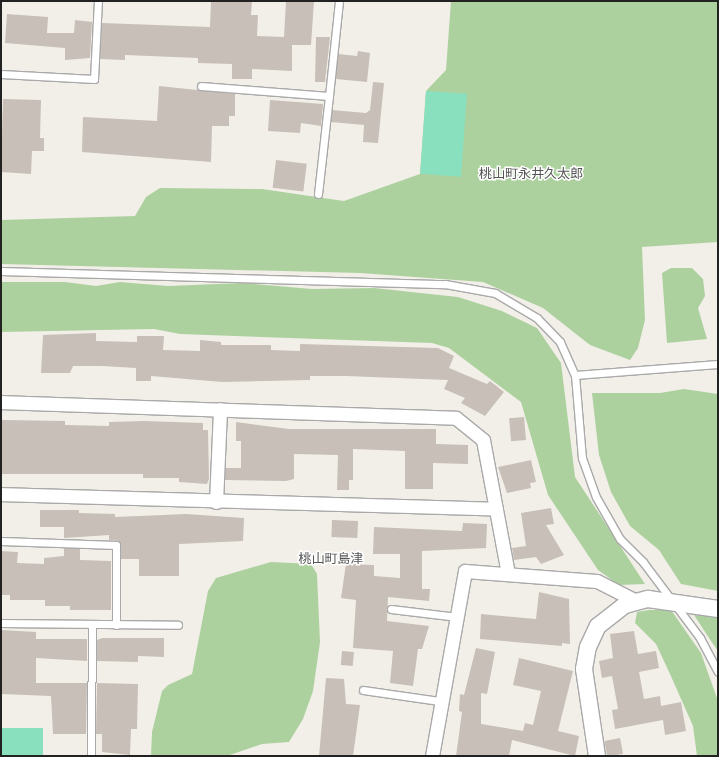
<!DOCTYPE html>
<meta charset="utf-8">
<style>
body{margin:0}
#map{position:relative;width:719px;height:757px;overflow:hidden;background:#f2efe9;font-family:"IBM Plex Sans","Noto Sans JP",sans-serif}
div>[style]{position:absolute}
.forest>*{inset:0;background:#add19e}
.pitch>*{inset:0;background:#88e0be;transform-origin:0 0}
.building>*{inset:0;background:#c7bfb8;transform-origin:0 0}
.roads{filter:drop-shadow(1px 0 #a9a9a9) drop-shadow(-1px 0 #a9a9a9) drop-shadow(0 1px #a9a9a9) drop-shadow(0 -1px #a9a9a9)}
.service>*{height:7px;margin:-3.5px;padding:0 3.5px;transform-origin:3.5px;border-radius:3.5px;background:#fff}
.minor>*{height:13px;margin:-6.5px;padding:0 6.5px;transform-origin:6.5px;border-radius:6.5px;background:#fff}
.tertiary>*{height:16px;margin:-8px;padding:0 8px;transform-origin:8px;border-radius:8px;background:#fff}
span{translate:-50% -50%;white-space:nowrap;text-align:center;line-height:1.15;-webkit-text-stroke:3px #fff;paint-order:stroke}
.neighbourhood-label{font-size:13px;color:#555}
.frame{position:absolute;inset:0;border:2px solid #222;pointer-events:none}
</style>
<div id="map">
<div class="forest">
<i style="clip-path:polygon(451px 1px,718px 1px,718px 242px,642px 247px,645px 320px,638px 348px,630px 360px,590px 345px,543px 308px,483px 282px,360px 273px,1px 264px,1px 220px,135px 216px,146px 197px,160px 188px,262px 189px,344px 201px,420px 174px,426px 91px,446px 70px)"></i>
<i style="clip-path:polygon(671px 268px,692px 268px,703px 279px,705px 296px,698px 308px,707px 339px,667px 343px,662px 273px)"></i>
<i style="clip-path:polygon(1px 282px,65px 282px,96px 286px,120px 282px,168px 286px,242px 283px,312px 289px,374px 288px,458px 297px,502px 311px,537px 328px,561px 363px,575px 477px,645px 584px,619px 585px,598px 570px,548px 495px,521px 402px,449px 348px,432px 343px,180px 334px,154px 329px,1px 332px)"></i>
<i style="clip-path:polygon(684px 389px,718px 394px,718px 591px,681px 584px,659px 550px,630px 526px,611px 492px,599px 455px,592px 393px,660px 393px)"></i>
<i style="clip-path:polygon(271px 562px,311px 564px,317px 574px,320px 642px,313px 691px,303px 719px,289px 742px,262px 744px,227px 756px,151px 756px,152px 732px,162px 691px,168px 685px,192px 674px,208px 591px,216px 578px)"></i>
<i style="clip-path:polygon(649px 610px,671px 610px,701px 653px,718px 701px,718px 756px,697px 756px,693px 726px,670px 674px,656px 644px,635px 623px,637px 612px)"></i>
<i style="clip-path:polygon(694px 615px,718px 617px,718px 651px,711px 641px)"></i>
</div>
<div class="pitch">
<i style="left:426px;top:91px;width:41px;height:83px;rotate:4deg"></i>
<i style="left:1px;top:728px;width:42px;height:28px"></i>
</div>
<div class="building">
<i style="clip-path:polygon(211px 1px,252px 1px,251px 15px,258px 15px,257px 36px,284px 37px,286px 1px,314px 1px,311px 45px,292px 45px,292px 71px,252px 69px,252px 79px,232px 79px,232px 64px,198px 63px,198px 58px,125px 55px,125px 60px,100px 59px,102px 23px,210px 27px)"></i>
<i style="clip-path:polygon(7px 14px,48px 17px,47px 33px,74px 33px,75px 20px,92px 22px,90px 58px,65px 60px,65px 48px,5px 43px)"></i>
<i style="clip-path:polygon(316px 37px,330px 37px,325px 82px,315px 82px)"></i>
<i style="clip-path:polygon(358px 51px,370px 53px,367px 82px,336px 79px,338px 54px,357px 56px)"></i>
<i style="clip-path:polygon(373px 82px,384px 83px,378px 143px,363px 142px,364px 125px,331px 122px,332px 110px,366px 113px,370px 110px)"></i>
<i style="clip-path:polygon(159px 86px,235px 94px,235px 116px,229px 116px,229px 126px,212px 126px,211px 162px,82px 152px,83px 117px,157px 121px)"></i>
<i style="clip-path:polygon(3px 99px,41px 100px,40px 138px,44px 138px,44px 151px,32px 151px,31px 174px,1px 172px)"></i>
<i style="clip-path:polygon(270px 100px,323px 104px,321px 126px,301px 123px,300px 133px,268px 131px)"></i>
<i style="left:276px;top:160px;width:31px;height:28px;rotate:7deg"></i>
<i style="clip-path:polygon(96px 333px,96px 341px,137px 342px,137px 336px,164px 336px,163px 350px,200px 351px,200px 340px,221px 342px,221px 345px,271px 345px,271px 350px,300px 351px,300px 344px,438px 348px,454px 356px,449px 368px,487px 384px,490px 381px,504px 392px,485px 416px,461px 403px,465px 398px,444px 389px,448px 380px,346px 376px,310px 376px,310px 380px,222px 382px,151px 376px,151px 381px,136px 381px,136px 368px,102px 366px,73px 366px,70px 373px,41px 373px,43px 335px)"></i>
<i style="left:524px;top:417px;width:23px;height:15px;rotate:85deg"></i>
<i style="clip-path:polygon(1px 420px,65px 421px,65px 425px,109px 426px,109px 422px,144px 421px,203px 423px,203px 430px,208px 430px,209px 479px,207px 484px,179px 482px,179px 478px,143px 478px,143px 474px,1px 474px)"></i>
<i style="clip-path:polygon(236px 422px,289px 429px,436px 429px,436px 444px,468px 445px,468px 464px,433px 463px,433px 489px,405px 489px,405px 451px,353px 449px,353px 480px,349px 480px,349px 490px,337px 490px,338px 455px,294px 454px,294px 479px,286px 481px,225px 480px,225px 468px,241px 468px,241px 441px,236px 441px)"></i>
<i style="clip-path:polygon(531px 460px,536px 482px,530px 483px,531px 488px,507px 493px,498px 467px)"></i>
<i style="clip-path:polygon(551px 508px,554px 524px,546px 525px,564px 555px,541px 564px,536px 557px,514px 560px,512px 548px,526px 546px,521px 513px)"></i>
<i style="clip-path:polygon(40px 510px,79px 510px,79px 513px,115px 514px,115px 517px,186px 514px,244px 518px,243px 541px,179px 544px,179px 576px,139px 576px,139px 559px,121px 559px,119px 541px,109px 540px,109px 535px,64px 538px,64px 527px,40px 527px)"></i>
<i style="left:332px;top:520px;width:26px;height:17px;rotate:2deg"></i>
<i style="clip-path:polygon(463px 523px,487px 524px,486px 548px,422px 551px,422px 589px,430px 589px,429px 601px,388px 597px,387px 621px,429px 626px,422px 649px,418px 649px,413px 686px,390px 683px,393px 651px,353px 648px,356px 600px,341px 598px,346px 564px,374px 565px,374px 576px,400px 578px,400px 554px,373px 554px,374px 527px,462px 531px)"></i>
<i style="clip-path:polygon(64px 548px,80px 549px,80px 560px,111px 561px,111px 610px,70px 610px,70px 606px,45px 606px,45px 600px,10px 600px,10px 595px,1px 595px,1px 551px,18px 552px,17px 563px,44px 564px,44px 558px,64px 556px)"></i>
<i style="clip-path:polygon(539px 592px,569px 599px,570px 644px,562px 643px,562px 646px,480px 639px,481px 614px,536px 619px)"></i>
<i style="clip-path:polygon(1px 630px,36px 632px,36px 639px,87px 639px,87px 661px,36px 658px,36px 683px,87px 683px,86px 734px,53px 734px,51px 696px,1px 694px)"></i>
<i style="clip-path:polygon(634px 631px,638px 654px,656px 651px,659px 668px,639px 672px,644px 699px,660px 696px,661px 706px,681px 702px,686px 731px,665px 735px,663px 720px,615px 729px,612px 710px,618px 709px,612px 676px,602px 678px,599px 661px,613px 658px,610px 634px)"></i>
<i style="clip-path:polygon(102px 638px,164px 638px,164px 657px,138px 656px,138px 662px,97px 661px,97px 640px)"></i>
<i style="clip-path:polygon(476px 648px,495px 652px,487px 694px,481px 693px,481px 724px,523px 731px,525px 723px,533px 725px,541px 691px,513px 685px,519px 658px,573px 671px,558px 731px,579px 736px,575px 756px,512px 740px,509px 756px,456px 756px,462px 712px,459px 711px,460px 694px,464px 695px)"></i>
<i style="left:342px;top:651px;width:12px;height:14px;rotate:5deg"></i>
<i style="clip-path:polygon(326px 678px,344px 679px,346px 704px,360px 705px,353px 756px,319px 756px)"></i>
<i style="clip-path:polygon(97px 683px,138px 684px,137px 729px,131px 729px,130px 755px,102px 752px,102px 734px,96px 734px)"></i>
<i style="left:620px;top:738px;width:16px;height:16px;rotate:79deg"></i>
</div>
<div class="roads">
<div class="service">
<i style="left:1px;top:74px;width:93px;rotate:3.1deg"></i>
<i style="left:94px;top:79px;width:78px;rotate:-87.1deg"></i>
<i style="left:201px;top:86px;width:128px;rotate:4.5deg"></i>
<i style="left:329px;top:96px;width:96px;rotate:-84deg"></i>
<i style="left:318px;top:194px;width:99px;rotate:-83.6deg"></i>
<i style="left:1px;top:271px;width:444px;rotate:1.7deg"></i>
<i style="left:445px;top:284px;width:51px;rotate:10.2deg"></i>
<i style="left:495px;top:293px;width:49px;rotate:30.8deg"></i>
<i style="left:537px;top:318px;width:33px;rotate:46deg"></i>
<i style="left:560px;top:342px;width:36px;rotate:66deg"></i>
<i style="left:575px;top:375px;width:83px;rotate:85.2deg"></i>
<i style="left:582px;top:458px;width:41px;rotate:70.3deg"></i>
<i style="left:596px;top:497px;width:48px;rotate:60.3deg"></i>
<i style="left:620px;top:539px;width:33px;rotate:45deg"></i>
<i style="left:643px;top:562px;width:95px;rotate:53.1deg"></i>
<i style="left:700px;top:638px;width:38px;rotate:62deg"></i>
<i style="left:575px;top:375px;width:143px;rotate:-4.4deg"></i>
<i style="left:1px;top:541px;width:115px;rotate:2deg"></i>
<i style="left:116px;top:545px;width:80px;rotate:90deg"></i>
<i style="left:391px;top:609px;width:67px;rotate:6.8deg"></i>
<i style="left:1px;top:623px;width:177px;rotate:0.6deg"></i>
<i style="left:363px;top:690px;width:77px;rotate:8.2deg"></i>
<i style="left:91px;top:756px;width:131px;rotate:-89.6deg"></i>
</div>
<div class="minor">
<i style="left:1px;top:402px;width:455px;rotate:2deg"></i>
<i style="left:456px;top:418px;width:35px;rotate:39deg"></i>
<i style="left:483px;top:440px;width:135px;rotate:79.4deg"></i>
<i style="left:1px;top:494px;width:495px;rotate:1.7deg"></i>
<i style="left:216px;top:502px;width:93px;rotate:-87.5deg"></i>
<i style="left:432px;top:756px;width:188px;rotate:-79.9deg"></i>
<i style="left:465px;top:571px;width:132px;rotate:4.3deg"></i>
<i style="left:597px;top:581px;width:44px;rotate:27.1deg"></i>
</div>
<div class="tertiary">
<i style="left:597px;top:756px;width:88px;rotate:-98.5deg"></i>
<i style="left:584px;top:669px;width:22px;rotate:-80deg"></i>
<i style="left:588px;top:647px;width:23px;rotate:-65deg"></i>
<i style="left:598px;top:626px;width:34px;rotate:-38deg"></i>
<i style="left:625px;top:605px;width:24px;rotate:-15deg"></i>
<i style="left:648px;top:599px;width:71px;rotate:8.1deg"></i>
</div>
</div>
<div class="neighbourhood-label">
<span style="left:531px;top:174px">桃山町永井久太郎</span>
<span style="left:331px;top:559px">桃山町島津</span>
</div>
<div class="frame"></div>
</div>
